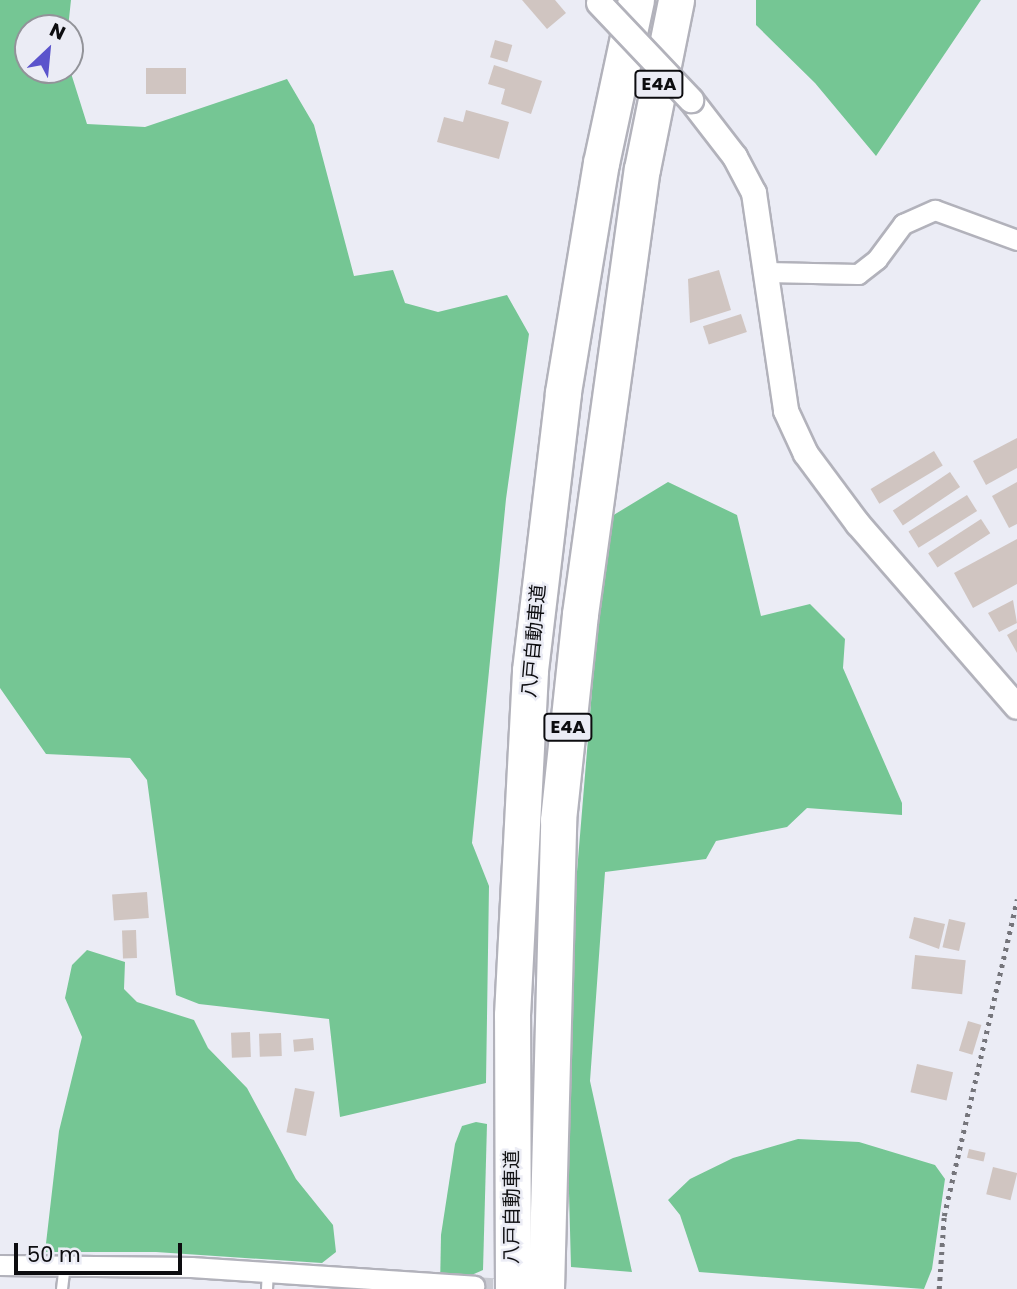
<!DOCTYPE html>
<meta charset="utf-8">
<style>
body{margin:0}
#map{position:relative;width:1017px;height:1289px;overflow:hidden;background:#ebecf5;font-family:Poppins,"Noto Sans JP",sans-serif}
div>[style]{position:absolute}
.forest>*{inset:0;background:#75c694}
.building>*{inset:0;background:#d0c5c1;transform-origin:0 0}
.minor-tunnel>*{height:19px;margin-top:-9.5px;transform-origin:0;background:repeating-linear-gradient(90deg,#cacbd3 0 19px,transparent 0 29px)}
.path>*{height:4.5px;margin-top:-2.25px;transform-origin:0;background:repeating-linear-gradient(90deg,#75757b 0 3.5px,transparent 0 8.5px)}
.roads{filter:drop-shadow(2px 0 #b2b2bb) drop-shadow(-2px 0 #b2b2bb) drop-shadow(0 2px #b2b2bb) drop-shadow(0 -2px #b2b2bb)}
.service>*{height:10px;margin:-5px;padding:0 5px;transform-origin:5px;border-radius:5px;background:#fff}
.minor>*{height:19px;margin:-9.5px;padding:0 9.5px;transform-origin:9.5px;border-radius:9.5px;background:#fff}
.tertiary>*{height:24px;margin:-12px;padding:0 12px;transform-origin:12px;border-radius:12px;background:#fff}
.motorway>*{height:35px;margin:-17.5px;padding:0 17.5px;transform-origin:17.5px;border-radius:17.5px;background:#fff}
.bridges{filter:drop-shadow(2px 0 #b2b2bb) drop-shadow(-2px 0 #b2b2bb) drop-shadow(0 2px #b2b2bb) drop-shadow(0 -2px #b2b2bb)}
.tertiary-bridge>*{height:24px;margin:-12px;padding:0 12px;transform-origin:12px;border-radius:12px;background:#fff}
span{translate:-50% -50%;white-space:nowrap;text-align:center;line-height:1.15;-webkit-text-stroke:5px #ebecf5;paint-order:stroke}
.shield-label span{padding:2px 5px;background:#ebecf5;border:2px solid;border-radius:5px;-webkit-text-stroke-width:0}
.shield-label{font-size:18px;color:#0d0d10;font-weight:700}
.street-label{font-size:19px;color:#0d0d10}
.north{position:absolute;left:14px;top:14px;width:70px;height:70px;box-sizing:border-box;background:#ebecf5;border:2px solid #929399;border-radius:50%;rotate:26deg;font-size:19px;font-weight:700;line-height:28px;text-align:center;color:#0d0d10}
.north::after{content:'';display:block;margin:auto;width:24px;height:32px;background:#5b54cc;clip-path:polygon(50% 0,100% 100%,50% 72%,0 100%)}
.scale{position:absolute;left:14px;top:1243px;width:168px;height:32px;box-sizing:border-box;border:4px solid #0d0d10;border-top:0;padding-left:9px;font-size:21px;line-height:24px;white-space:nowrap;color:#0d0d10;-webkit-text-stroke:5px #ebecf5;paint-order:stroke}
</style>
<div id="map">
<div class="forest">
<i style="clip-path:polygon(0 0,71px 0,68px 28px,28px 28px,28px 70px,70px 70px,87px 124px,145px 127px,287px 79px,314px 125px,354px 276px,393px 270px,405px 303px,438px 312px,507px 295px,529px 334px,506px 499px,472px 843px,489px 886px,486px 1083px,340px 1117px,329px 1019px,199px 1004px,176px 995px,147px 780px,130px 758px,46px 754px,0 688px)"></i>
<i style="clip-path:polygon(756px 0,981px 0,876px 156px,815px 83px,756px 25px)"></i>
<i style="clip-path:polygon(668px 482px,737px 515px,761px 616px,810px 604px,845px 639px,843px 668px,902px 803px,902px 815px,807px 808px,787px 827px,716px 841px,706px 859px,605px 872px,590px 1081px,632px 1272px,571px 1267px,566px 1081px,573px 920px,599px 606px,612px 516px)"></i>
<i style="clip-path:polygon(87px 950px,125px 962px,124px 989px,137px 1002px,194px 1020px,208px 1048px,247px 1088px,296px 1179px,333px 1225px,336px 1252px,322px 1263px,156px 1252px,45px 1252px,59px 1131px,82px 1037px,65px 998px,72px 965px)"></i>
<i style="clip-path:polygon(476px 1122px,487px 1124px,483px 1270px,440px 1289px,441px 1235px,455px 1144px,462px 1126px)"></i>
<i style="clip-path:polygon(798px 1139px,859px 1142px,935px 1165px,945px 1179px,932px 1269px,924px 1289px,699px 1272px,680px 1215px,668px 1200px,690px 1179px,733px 1158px)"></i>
</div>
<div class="building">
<i style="clip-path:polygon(522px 0,555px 0,566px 13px,547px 29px)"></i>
<i style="left:495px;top:40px;width:18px;height:18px;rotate:16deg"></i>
<i style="clip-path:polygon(494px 65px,542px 81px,531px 114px,501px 104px,505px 89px,488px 84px)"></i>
<i style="left:186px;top:68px;width:26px;height:40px;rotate:90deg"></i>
<i style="clip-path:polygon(466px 110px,509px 122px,499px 159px,437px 142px,444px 117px,463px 122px)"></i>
<i style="clip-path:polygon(719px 270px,731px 310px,690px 323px,688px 279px)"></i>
<i style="left:741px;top:314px;width:19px;height:40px;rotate:72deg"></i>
<i style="clip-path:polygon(1017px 438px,1017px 468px,986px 485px,973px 461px)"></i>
<i style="left:934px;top:451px;width:17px;height:74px;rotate:59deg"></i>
<i style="left:950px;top:472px;width:18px;height:69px;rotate:56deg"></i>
<i style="clip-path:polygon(1017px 482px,1017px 524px,1009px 528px,992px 496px)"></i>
<i style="left:967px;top:495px;width:19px;height:69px;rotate:58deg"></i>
<i style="left:981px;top:519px;width:17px;height:63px;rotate:57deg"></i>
<i style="clip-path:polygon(1017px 539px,1017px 584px,973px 608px,954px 573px)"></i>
<i style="clip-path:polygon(1013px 600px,1017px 623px,999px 632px,988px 613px)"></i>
<i style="clip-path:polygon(1017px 629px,1017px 653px,1007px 635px)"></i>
<i style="left:147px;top:892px;width:26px;height:35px;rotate:86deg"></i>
<i style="clip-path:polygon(914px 917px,945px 924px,939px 949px,909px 938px)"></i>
<i style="left:949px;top:919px;width:17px;height:29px;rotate:13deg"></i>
<i style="left:136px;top:930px;width:28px;height:14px;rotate:88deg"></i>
<i style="left:915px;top:955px;width:51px;height:34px;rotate:6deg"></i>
<i style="left:968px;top:1021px;width:14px;height:31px;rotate:17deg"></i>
<i style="left:250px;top:1032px;width:25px;height:19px;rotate:88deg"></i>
<i style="left:281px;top:1033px;width:23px;height:22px;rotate:88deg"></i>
<i style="left:313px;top:1038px;width:12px;height:20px;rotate:85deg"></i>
<i style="left:917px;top:1064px;width:37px;height:29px;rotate:13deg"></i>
<i style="left:295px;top:1088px;width:20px;height:45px;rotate:11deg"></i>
<i style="left:969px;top:1149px;width:17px;height:9px;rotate:13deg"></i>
<i style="left:993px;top:1167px;width:25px;height:28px;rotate:14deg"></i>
</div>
<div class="minor-tunnel">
<i style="left:474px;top:1286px;width:46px;rotate:3.7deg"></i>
</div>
<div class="path">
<i style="left:939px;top:1289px;width:73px;rotate:-86.1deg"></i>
<i style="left:944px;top:1216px;width:325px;rotate:-77deg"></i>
</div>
<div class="roads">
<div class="service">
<i style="left:62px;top:1289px;width:23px;rotate:-83deg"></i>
<i style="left:267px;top:1289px;width:17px;rotate:-87deg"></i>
</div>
<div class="minor">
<i style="left:767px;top:272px;width:91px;rotate:1.3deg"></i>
<i style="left:858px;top:274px;width:24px;rotate:-38deg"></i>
<i style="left:877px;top:259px;width:44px;rotate:-53.4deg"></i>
<i style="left:903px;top:224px;width:35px;rotate:-24deg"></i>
<i style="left:935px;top:210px;width:87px;rotate:20.1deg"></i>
<i style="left:0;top:1265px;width:191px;rotate:0.6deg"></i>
<i style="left:191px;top:1267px;width:284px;rotate:3.8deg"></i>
</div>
<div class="tertiary">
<i style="left:691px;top:100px;width:72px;rotate:52.3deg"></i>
<i style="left:735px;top:157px;width:41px;rotate:62.2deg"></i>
<i style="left:754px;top:193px;width:220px;rotate:81.6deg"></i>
<i style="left:786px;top:411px;width:47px;rotate:65.1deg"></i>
<i style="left:806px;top:454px;width:87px;rotate:53.4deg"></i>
<i style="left:858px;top:524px;width:242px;rotate:49deg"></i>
</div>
<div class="motorway">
<i style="left:513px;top:1289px;width:274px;rotate:-90.2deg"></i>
<i style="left:512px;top:1015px;width:345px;rotate:-87deg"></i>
<i style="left:530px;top:670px;width:280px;rotate:-83.2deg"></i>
<i style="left:563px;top:392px;width:232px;rotate:-80.6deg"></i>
<i style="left:601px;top:163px;width:167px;rotate:-77.9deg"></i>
<i style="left:546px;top:1289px;width:469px;rotate:-88.5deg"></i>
<i style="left:558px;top:820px;width:207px;rotate:-83.9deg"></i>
<i style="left:580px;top:614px;width:449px;rotate:-82.1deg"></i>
<i style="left:642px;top:169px;width:172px;rotate:-78.6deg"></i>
</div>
</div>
<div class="bridges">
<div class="tertiary-bridge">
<i style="left:599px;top:3px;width:134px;rotate:46.5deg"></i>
</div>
</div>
<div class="shield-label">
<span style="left:659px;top:84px">E4A</span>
<span style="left:568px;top:727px">E4A</span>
</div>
<div class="street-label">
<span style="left:534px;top:641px;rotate:-85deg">八戸自動車道</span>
<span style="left:512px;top:1207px;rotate:-90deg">八戸自動車道</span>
</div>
<div class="north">N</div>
<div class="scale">50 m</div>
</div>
